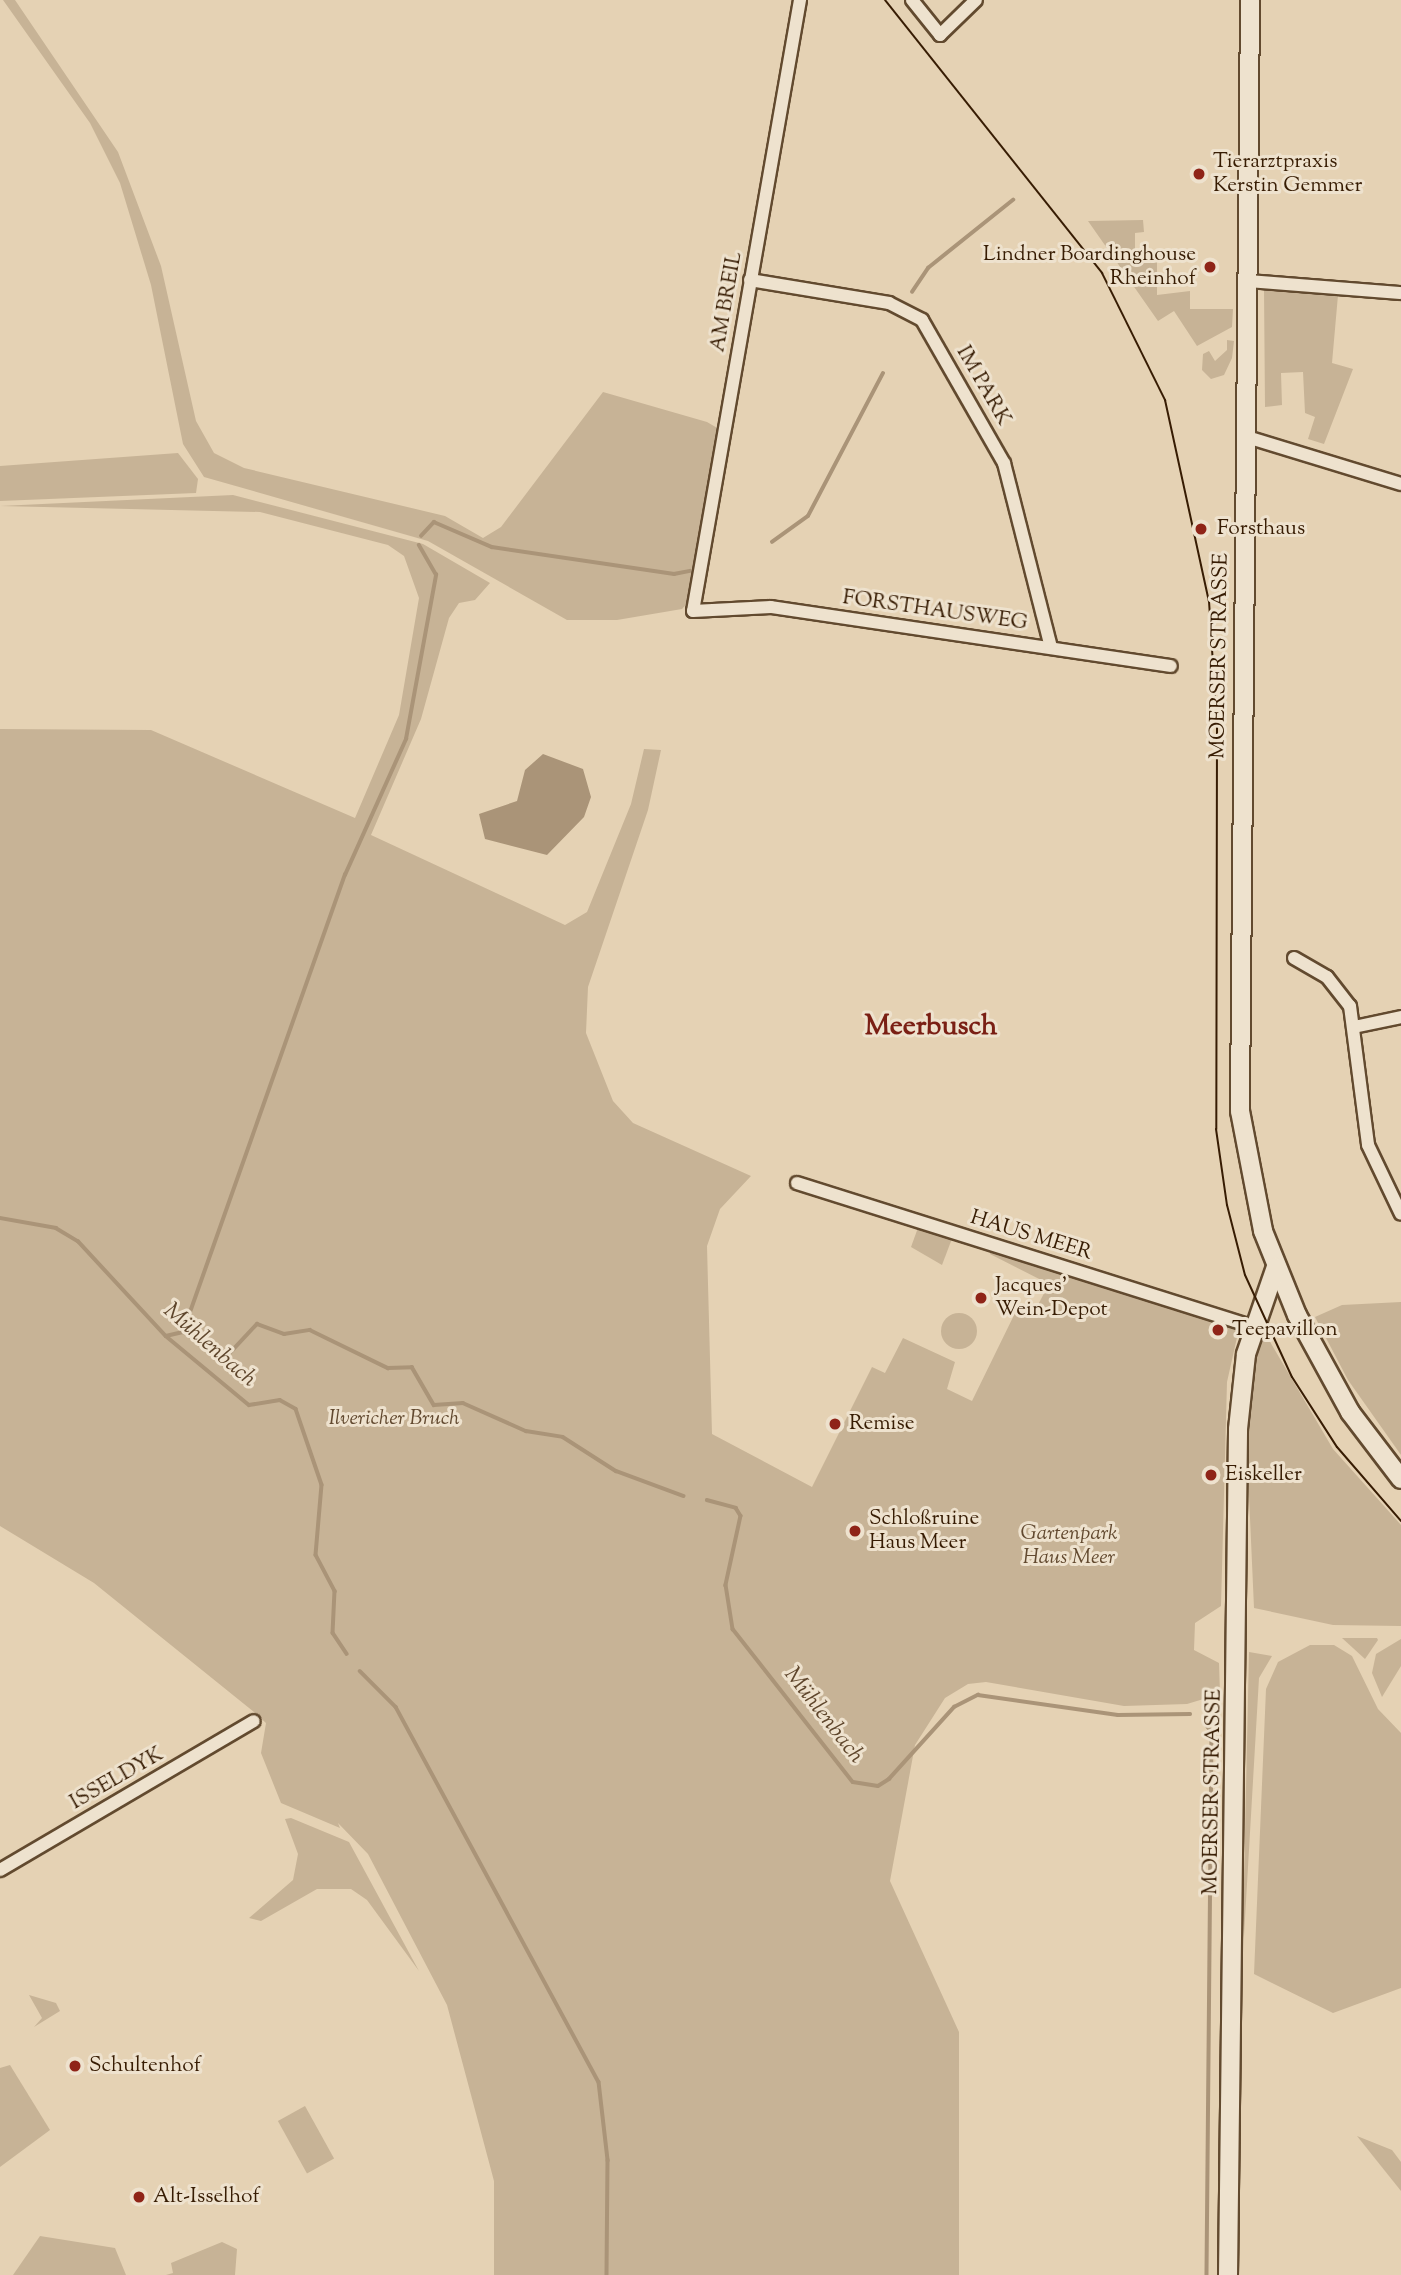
<!DOCTYPE html>
<meta charset="utf-8">
<style>
body{margin:0}
#map{position:relative;width:1401px;height:2275px;overflow:hidden;background:#e5d2b4;font-family:"Sorts Mill Goudy",serif}
div>[style]{position:absolute}
.green>*{inset:0;background:#c7b396;transform-origin:0 0}
.round{border-radius:50%}
.water>*{inset:0;background:#aa9478}
.stream>*{height:3.5px;margin:-1.75px;padding:0 1.75px;transform-origin:1.75px;border-radius:1.75px;background:#aa9478}
.roads{filter:drop-shadow(2px 0 #624a2f) drop-shadow(-2px 0 #624a2f) drop-shadow(0 2px #624a2f) drop-shadow(0 -2px #624a2f)}
.street>*{height:12px;margin:-6px;padding:0 6px;transform-origin:6px;border-radius:6px;background:#eee2ce}
.secondary>*{height:18px;margin:-9px;padding:0 9px;transform-origin:9px;border-radius:9px;background:#eee2ce}
.tram>*{height:2px;margin:-1px;padding:0 1px;transform-origin:1px;border-radius:1px;background:#371c03}
.dots>*{width:19px;height:19px;translate:-50% -50%;box-sizing:border-box;border:4px solid #eee2ce;border-radius:50%}
span{translate:-50% -50%;white-space:nowrap;text-align:center;line-height:1.15;-webkit-text-stroke:6px #eee2ce;paint-order:stroke}
.poi-label{font-size:21px;color:#371c03}
.left{translate:0 -50%;text-align:left}
.right{translate:-100% -50%;text-align:right}
.street-label{font-size:21px;color:#371c03}
.park-label{font-size:21px;color:#62492f;font-style:italic}
.water-label{font-size:23px;color:#5f462c;font-style:italic}
.district-label{font-size:28px;color:#7a1f14;font-weight:700}
</style>
<div id="map">
<div class="green">
<i style="clip-path:polygon(3px 0,15px 0,118px 152px,161px 266px,196px 421px,214px 453px,244px 468px,445px 516px,483px 538px,501px 527px,603px 392px,707px 422px,719px 429px,691px 599px,682px 609px,617px 620px,567px 620px,428px 541px,204px 477px,183px 444px,151px 285px,120px 183px,90px 123px)"></i>
<i style="clip-path:polygon(1143px 220px,1144px 232px,1135px 233px,1135px 258px,1157px 259px,1157px 295px,1190px 291px,1190px 309px,1233px 309px,1232px 327px,1197px 346px,1174px 311px,1158px 321px,1088px 221px)"></i>
<i style="clip-path:polygon(1264px 290px,1338px 295px,1332px 363px,1353px 369px,1324px 444px,1308px 439px,1315px 417px,1305px 413px,1303px 372px,1281px 373px,1282px 405px,1265px 407px)"></i>
<i style="clip-path:polygon(1227px 340px,1234px 341px,1232px 358px,1224px 375px,1211px 379px,1202px 370px,1203px 354px,1209px 351px,1215px 361px,1227px 350px)"></i>
<i style="clip-path:polygon(178px 453px,198px 479px,196px 493px,0 501px,0 466px)"></i>
<i style="clip-path:polygon(233px 495px,423px 544px,490px 583px,475px 600px,459px 603px,449px 618px,421px 719px,371px 835px,565px 925px,587px 912px,631px 804px,644px 749px,661px 750px,648px 810px,588px 987px,586px 1033px,613px 1101px,633px 1123px,751px 1176px,720px 1209px,707px 1246px,712px 1434px,812px 1487px,872px 1367px,885px 1373px,903px 1338px,955px 1362px,947px 1389px,972px 1401px,1017px 1309px,1032px 1316px,1049px 1284px,990px 1254px,991px 1245px,1231px 1323px,1238px 1333px,1227px 1382px,1221px 1606px,1195px 1623px,1194px 1650px,1219px 1663px,1220px 1694px,1187px 1704px,1124px 1706px,986px 1682px,968px 1684px,945px 1698px,915px 1745px,890px 1881px,959px 2032px,959px 2275px,494px 2275px,494px 2181px,447px 2005px,368px 1854px,338px 1823px,340px 1828px,281px 1803px,261px 1753px,266px 1723px,254px 1712px,94px 1583px,0 1526px,0 729px,151px 730px,355px 818px,399px 715px,419px 598px,404px 556px,388px 545px,260px 512px,0 506px)"></i>
<i style="clip-path:polygon(919px 1225px,953px 1236px,942px 1265px,911px 1247px)"></i>
<i style="clip-path:polygon(1401px 1302px,1401px 1455px,1348px 1380px,1315px 1317px,1342px 1305px)"></i>
<i class="round" style="left:941px;top:1313px;width:36px;height:36px"></i>
<i style="clip-path:polygon(1262px 1328px,1333px 1449px,1401px 1525px,1401px 1626px,1333px 1625px,1254px 1608px,1246px 1428px,1250px 1367px)"></i>
<i style="clip-path:polygon(1342px 1638px,1377px 1638px,1378px 1640px,1365px 1659px)"></i>
<i style="clip-path:polygon(1401px 1639px,1401px 1666px,1382px 1697px,1372px 1673px,1376px 1654px)"></i>
<i style="clip-path:polygon(1310px 1645px,1334px 1645px,1352px 1656px,1378px 1709px,1401px 1733px,1401px 1988px,1333px 2013px,1254px 1974px,1266px 1689px,1278px 1662px)"></i>
<i style="clip-path:polygon(1249px 1652px,1272px 1656px,1259px 1678px,1242px 1970px)"></i>
<i style="clip-path:polygon(291px 1818px,349px 1842px,419px 1971px,367px 1900px,351px 1889px,317px 1889px,261px 1921px,249px 1918px,293px 1880px,298px 1854px,285px 1819px)"></i>
<i style="clip-path:polygon(29px 1995px,56px 2003px,60px 2011px,34px 2027px,42px 2018px)"></i>
<i style="clip-path:polygon(10px 2065px,50px 2130px,0 2167px,0 2068px)"></i>
<i style="left:305px;top:2106px;width:60px;height:31px;rotate:61deg"></i>
<i style="clip-path:polygon(1357px 2136px,1392px 2150px,1401px 2162px,1401px 2191px)"></i>
<i style="clip-path:polygon(40px 2236px,115px 2248px,126px 2275px,13px 2275px)"></i>
<i style="clip-path:polygon(222px 2242px,237px 2249px,235px 2275px,166px 2275px,173px 2273px,171px 2263px)"></i>
</div>
<div class="water">
<i style="clip-path:polygon(543px 754px,583px 769px,591px 797px,584px 817px,547px 855px,485px 839px,479px 814px,517px 801px,525px 770px)"></i>
</div>
<div class="stream">
<i style="left:912px;top:292px;width:29px;rotate:-56deg"></i>
<i style="left:928px;top:268px;width:109px;rotate:-38.7deg"></i>
<i style="left:421px;top:536px;width:19px;rotate:-47deg"></i>
<i style="left:434px;top:522px;width:63px;rotate:23.3deg"></i>
<i style="left:492px;top:547px;width:184px;rotate:8.4deg"></i>
<i style="left:674px;top:574px;width:16px;rotate:-11deg"></i>
<i style="left:772px;top:542px;width:44px;rotate:-35.8deg"></i>
<i style="left:808px;top:516px;width:161px;rotate:-62.3deg"></i>
<i style="left:0;top:1218px;width:57px;rotate:10.1deg"></i>
<i style="left:56px;top:1228px;width:26px;rotate:31deg"></i>
<i style="left:78px;top:1241px;width:129px;rotate:47.2deg"></i>
<i style="left:166px;top:1336px;width:108px;rotate:39.7deg"></i>
<i style="left:249px;top:1405px;width:31px;rotate:-9deg"></i>
<i style="left:280px;top:1400px;width:18px;rotate:29deg"></i>
<i style="left:296px;top:1409px;width:80px;rotate:71.1deg"></i>
<i style="left:322px;top:1485px;width:70px;rotate:94.9deg"></i>
<i style="left:316px;top:1555px;width:41px;rotate:62.2deg"></i>
<i style="left:335px;top:1591px;width:42px;rotate:92.7deg"></i>
<i style="left:333px;top:1633px;width:25px;rotate:56deg"></i>
<i style="left:183px;top:1332px;width:485px;rotate:-70.5deg"></i>
<i style="left:345px;top:875px;width:149px;rotate:-65.8deg"></i>
<i style="left:406px;top:739px;width:167px;rotate:-79.6deg"></i>
<i style="left:436px;top:575px;width:34px;rotate:-120deg"></i>
<i style="left:166px;top:1336px;width:17px;rotate:-13deg"></i>
<i style="left:183px;top:1332px;width:51px;rotate:25.6deg"></i>
<i style="left:229px;top:1354px;width:41px;rotate:-47deg"></i>
<i style="left:257px;top:1324px;width:29px;rotate:20deg"></i>
<i style="left:284px;top:1334px;width:26px;rotate:-9deg"></i>
<i style="left:310px;top:1330px;width:87px;rotate:26deg"></i>
<i style="left:388px;top:1368px;width:24px;rotate:-2deg"></i>
<i style="left:412px;top:1367px;width:44px;rotate:59.9deg"></i>
<i style="left:434px;top:1405px;width:29px;rotate:-4deg"></i>
<i style="left:463px;top:1403px;width:69px;rotate:24deg"></i>
<i style="left:526px;top:1431px;width:37px;rotate:9deg"></i>
<i style="left:563px;top:1437px;width:63px;rotate:32.7deg"></i>
<i style="left:616px;top:1471px;width:72px;rotate:20.2deg"></i>
<i style="left:707px;top:1500px;width:30px;rotate:15deg"></i>
<i style="left:736px;top:1508px;width:9px;rotate:58deg"></i>
<i style="left:741px;top:1516px;width:71px;rotate:102.3deg"></i>
<i style="left:726px;top:1585px;width:45px;rotate:81deg"></i>
<i style="left:733px;top:1629px;width:194px;rotate:51.9deg"></i>
<i style="left:853px;top:1782px;width:25px;rotate:9deg"></i>
<i style="left:878px;top:1786px;width:13px;rotate:-32deg"></i>
<i style="left:889px;top:1779px;width:97px;rotate:-47.9deg"></i>
<i style="left:954px;top:1707px;width:27px;rotate:-27deg"></i>
<i style="left:978px;top:1695px;width:141px;rotate:8.1deg"></i>
<i style="left:1118px;top:1715px;width:72px;rotate:-0.8deg"></i>
<i style="left:360px;top:1671px;width:51px;rotate:45deg"></i>
<i style="left:396px;top:1707px;width:426px;rotate:61.6deg"></i>
<i style="left:599px;top:2082px;width:79px;rotate:83.4deg"></i>
<i style="left:608px;top:2160px;width:115px;rotate:90.5deg"></i>
<i style="left:1205px;top:1723px;width:11px;rotate:52deg"></i>
<i style="left:1212px;top:1732px;width:543px;rotate:90.53deg"></i>
</div>
<div class="roads">
<div class="street">
<i style="left:800px;top:0;width:620px;rotate:99.93deg"></i>
<i style="left:693px;top:611px;width:78px;rotate:-2.9deg"></i>
<i style="left:771px;top:607px;width:404px;rotate:8.4deg"></i>
<i style="left:912px;top:0;width:45px;rotate:51.3deg"></i>
<i style="left:940px;top:35px;width:50px;rotate:-44.2deg"></i>
<i style="left:750px;top:280px;width:141px;rotate:9.4deg"></i>
<i style="left:889px;top:303px;width:37px;rotate:27deg"></i>
<i style="left:922px;top:320px;width:165px;rotate:60.2deg"></i>
<i style="left:1004px;top:463px;width:190px;rotate:75.7deg"></i>
<i style="left:1248px;top:281px;width:153px;rotate:4.5deg"></i>
<i style="left:1247px;top:437px;width:161px;rotate:17deg"></i>
<i style="left:1294px;top:958px;width:38px;rotate:30deg"></i>
<i style="left:1327px;top:977px;width:37px;rotate:52deg"></i>
<i style="left:1350px;top:1006px;width:140px;rotate:82.6deg"></i>
<i style="left:1368px;top:1145px;width:76px;rotate:64.4deg"></i>
<i style="left:1354px;top:1027px;width:48px;rotate:-12deg"></i>
<i style="left:797px;top:1183px;width:479px;rotate:17.5deg"></i>
<i style="left:0;top:1870px;width:294px;rotate:-30.4deg"></i>
</div>
<div class="secondary">
<i style="left:1250px;top:0;width:1111px;rotate:90.52deg"></i>
<i style="left:1240px;top:1111px;width:122px;rotate:79.1deg"></i>
<i style="left:1263px;top:1231px;width:91px;rotate:68deg"></i>
<i style="left:1297px;top:1315px;width:111px;rotate:61.3deg"></i>
<i style="left:1350px;top:1412px;width:84px;rotate:52.7deg"></i>
<i style="left:1228px;top:2275px;width:846px;rotate:-89.32deg"></i>
<i style="left:1238px;top:1429px;width:75px;rotate:-83.9deg"></i>
<i style="left:1246px;top:1354px;width:92px;rotate:-71deg"></i>
</div>
</div>
<div class="tram">
<i style="left:885px;top:0;width:349px;rotate:51.5deg"></i>
<i style="left:1102px;top:273px;width:142px;rotate:63.6deg"></i>
<i style="left:1165px;top:400px;width:206px;rotate:77.7deg"></i>
<i style="left:1209px;top:601px;width:127px;rotate:86.4deg"></i>
<i style="left:1217px;top:728px;width:401px;rotate:90.1deg"></i>
<i style="left:1216px;top:1129px;width:77px;rotate:81.8deg"></i>
<i style="left:1227px;top:1205px;width:72px;rotate:75.6deg"></i>
<i style="left:1245px;top:1275px;width:112px;rotate:65.3deg"></i>
<i style="left:1292px;top:1377px;width:83px;rotate:57.3deg"></i>
<i style="left:1337px;top:1447px;width:98px;rotate:49.1deg"></i>
</div>
<div class="dots">
<i style="left:1199px;top:174px;background:#8f2418"></i>
<i style="left:1210px;top:267px;background:#8f2418"></i>
<i style="left:1201px;top:529px;background:#8f2418"></i>
<i style="left:981px;top:1298px;background:#8f2418"></i>
<i style="left:1218px;top:1330px;background:#8f2418"></i>
<i style="left:835px;top:1424px;background:#8f2418"></i>
<i style="left:1211px;top:1475px;background:#8f2418"></i>
<i style="left:855px;top:1531px;background:#8f2418"></i>
<i style="left:75px;top:2066px;background:#8f2418"></i>
<i style="left:139px;top:2197px;background:#8f2418"></i>
</div>
<div class="poi-label">
<span class="left" style="left:1213px;top:174px">Tierarztpraxis<br>Kerstin Gemmer</span>
<span class="right" style="left:1196px;top:267px">Lindner Boardinghouse<br>Rheinhof</span>
<span class="left" style="left:1217px;top:529px">Forsthaus</span>
<span class="left" style="left:995px;top:1298px">Jacques’<br>Wein-Depot</span>
<span class="left" style="left:1232px;top:1330px">Teepavillon</span>
<span class="left" style="left:849px;top:1424px">Remise</span>
<span class="left" style="left:1225px;top:1475px">Eiskeller</span>
<span class="left" style="left:869px;top:1531px">Schloßruine<br>Haus Meer</span>
<span class="left" style="left:89px;top:2066px">Schultenhof</span>
<span class="left" style="left:153px;top:2197px">Alt-Isselhof</span>
</div>
<div class="street-label">
<span style="left:727px;top:302px;rotate:-80deg">AM BREIL</span>
<span style="left:983px;top:386px;rotate:60deg">IM PARK</span>
<span style="left:935px;top:611px;rotate:8deg">FORSTHAUSWEG</span>
<span style="left:1220px;top:656px;rotate:-89deg">MOERSER STRASSE</span>
<span style="left:1031px;top:1236px;rotate:17deg">HAUS MEER</span>
<span style="left:117px;top:1779px;rotate:-30deg">ISSELDYK</span>
<span style="left:1213px;top:1792px;rotate:-89deg">MOERSER STRASSE</span>
</div>
<div class="park-label">
<span style="left:394px;top:1419px">Ilvericher Bruch</span>
<span style="left:1069px;top:1546px">Gartenpark<br>Haus Meer</span>
</div>
<div class="water-label">
<span style="left:209px;top:1346px;rotate:41deg">Mühlenbach</span>
<span style="left:823px;top:1716px;rotate:52deg">Mühlenbach</span>
</div>
<div class="district-label">
<span style="left:931px;top:1027px">Meerbusch</span>
</div>
</div>
